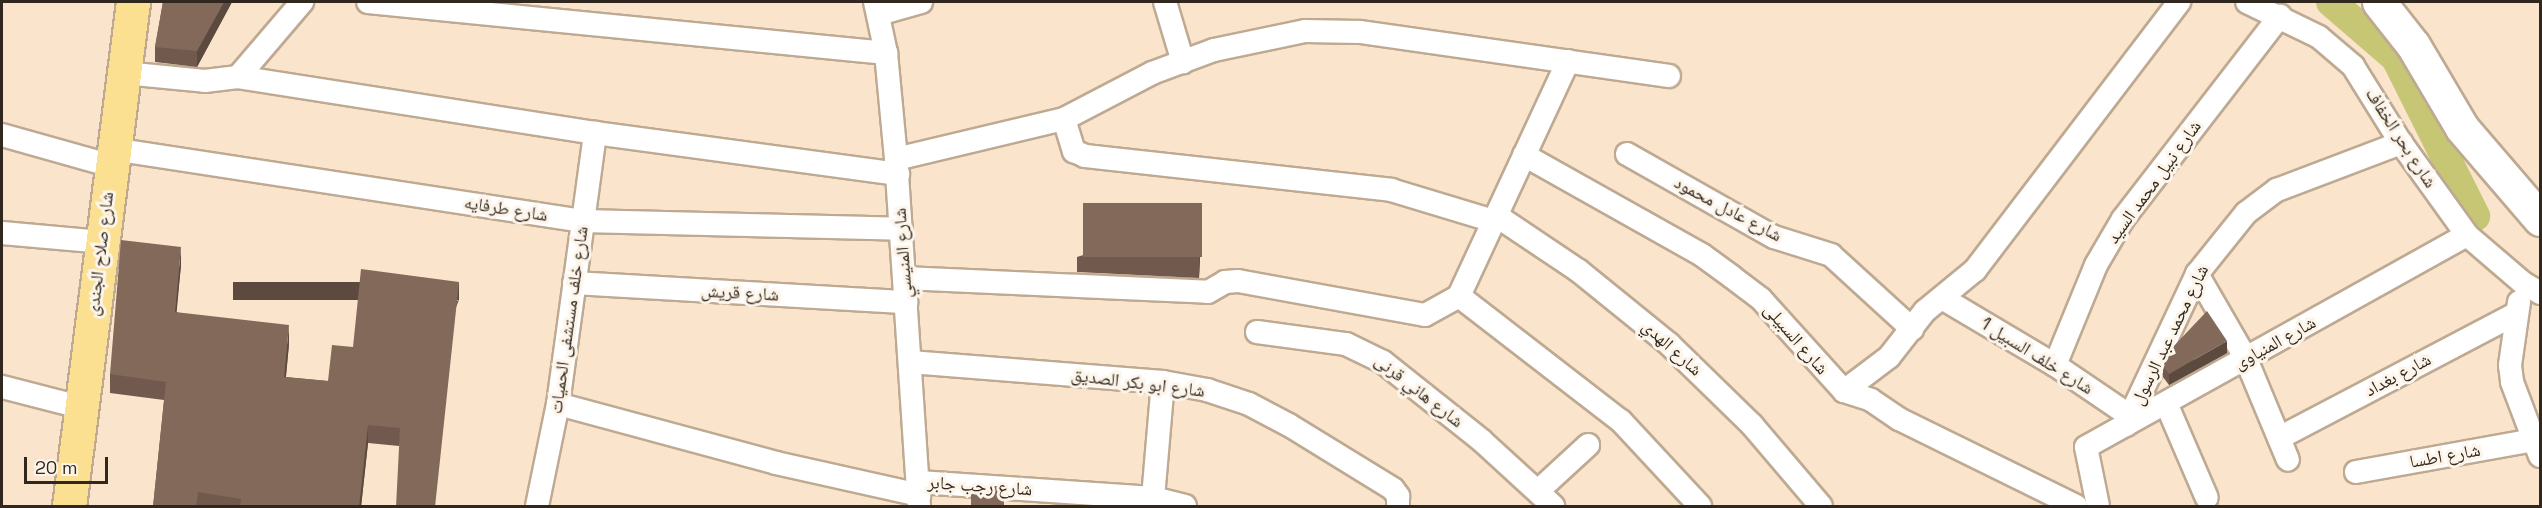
<!DOCTYPE html>
<meta charset="utf-8">
<style>
body{margin:0}
#map{position:relative;width:2542px;height:508px;overflow:hidden;background:#fae5cc;font-family:"Space Grotesk","Noto Naskh Arabic",sans-serif}
div>[style]{position:absolute}
.canal>*{height:30px;margin:-15px;padding:0 15px;transform-origin:15px;border-radius:15px;background:#c6c675}
.roads{filter:drop-shadow(2px 0 #bea992) drop-shadow(-2px 0 #bea992) drop-shadow(0 2px #bea992) drop-shadow(0 -2px #bea992)}
.street>*{height:22px;margin:-11px;padding:0 11px;transform-origin:11px;border-radius:11px;background:#fff}
.secondary>*{height:33px;margin:-16.5px;padding:0 16.5px;transform-origin:16.5px;border-radius:16.5px;background:#fff}
.primary>*{height:33px;margin:-16.5px;padding:0 16.5px;transform-origin:16.5px;border-radius:16.5px;background:#fbe091}
.wall>*{inset:0;background:#715a4d}
.shaded-wall>*{inset:0;background:#5c4a3f;transform-origin:0 0}
.building>*{inset:0;background:#83695a;transform-origin:0 0}
span{translate:-50% -50%;white-space:nowrap;text-align:center;line-height:1.15;-webkit-text-stroke:6px #fdf4ea;paint-order:stroke}
.street-label{font-size:18px;color:#30281e}
.frame{position:absolute;inset:0;border:3px solid #30281e;pointer-events:none}
.scale{position:absolute;left:24px;top:457px;width:84px;height:27px;box-sizing:border-box;border:3px solid #30281e;border-top:0;padding-left:8px;font-size:18px;line-height:21px;white-space:nowrap;color:#30281e;-webkit-text-stroke:4px #fdf4ea;paint-order:stroke}
</style>
<div id="map">
<div class="canal">
<i style="left:2331px;top:2px;width:86px;rotate:40.7deg"></i>
<i style="left:2396px;top:58px;width:177px;rotate:63.4deg"></i>
</div>
<div class="roads">
<div class="street">
<i style="left:368px;top:2px;width:521px;rotate:5.62deg"></i>
<i style="left:875px;top:2px;width:52px;rotate:77.8deg"></i>
<i style="left:886px;top:53px;width:106px;rotate:84.6deg"></i>
<i style="left:896px;top:159px;width:348px;rotate:86.2deg"></i>
<i style="left:1165px;top:2px;width:63px;rotate:73.3deg"></i>
<i style="left:2247px;top:2px;width:80px;rotate:25.9deg"></i>
<i style="left:2319px;top:37px;width:45px;rotate:40.5deg"></i>
<i style="left:2353px;top:66px;width:91px;rotate:58.1deg"></i>
<i style="left:2401px;top:143px;width:113px;rotate:54.3deg"></i>
<i style="left:2467px;top:235px;width:74px;rotate:40.6deg"></i>
<i style="left:2523px;top:283px;width:20px;rotate:30deg"></i>
<i style="left:879px;top:14px;width:44px;rotate:-15.9deg"></i>
<i style="left:124px;top:73px;width:81px;rotate:5.6deg"></i>
<i style="left:205px;top:81px;width:33px;rotate:-7deg"></i>
<i style="left:238px;top:77px;width:99px;rotate:-49.5deg"></i>
<i style="left:238px;top:77px;width:361px;rotate:8.9deg"></i>
<i style="left:595px;top:133px;width:306px;rotate:7.7deg"></i>
<i style="left:1064px;top:119px;width:99px;rotate:-27.6deg"></i>
<i style="left:1152px;top:73px;width:66px;rotate:-20.4deg"></i>
<i style="left:1214px;top:50px;width:93px;rotate:-11.8deg"></i>
<i style="left:1305px;top:31px;width:55px;rotate:1deg"></i>
<i style="left:1360px;top:32px;width:312px;rotate:8.1deg"></i>
<i style="left:2px;top:135px;width:114px;rotate:15.7deg"></i>
<i style="left:113px;top:149px;width:475px;rotate:8.7deg"></i>
<i style="left:583px;top:221px;width:318px;rotate:1.4deg"></i>
<i style="left:1627px;top:154px;width:169px;rotate:29.5deg"></i>
<i style="left:1774px;top:237px;width:60px;rotate:17.5deg"></i>
<i style="left:1831px;top:255px;width:110px;rotate:42.4deg"></i>
<i style="left:1524px;top:155px;width:204px;rotate:29.3deg"></i>
<i style="left:1702px;top:255px;width:37px;rotate:36deg"></i>
<i style="left:1732px;top:277px;width:36px;rotate:37deg"></i>
<i style="left:1761px;top:299px;width:124px;rotate:47.9deg"></i>
<i style="left:1844px;top:391px;width:28px;rotate:18deg"></i>
<i style="left:1871px;top:400px;width:34px;rotate:34deg"></i>
<i style="left:1899px;top:419px;width:197px;rotate:26.2deg"></i>
<i style="left:896px;top:159px;width:173px;rotate:-13.4deg"></i>
<i style="left:1064px;top:119px;width:34px;rotate:73deg"></i>
<i style="left:1074px;top:151px;width:12px;rotate:24deg"></i>
<i style="left:1085px;top:156px;width:308px;rotate:6.3deg"></i>
<i style="left:1391px;top:190px;width:108px;rotate:16.8deg"></i>
<i style="left:1497px;top:216px;width:99px;rotate:33.9deg"></i>
<i style="left:1579px;top:271px;width:116px;rotate:39deg"></i>
<i style="left:1669px;top:344px;width:116px;rotate:44.3deg"></i>
<i style="left:1752px;top:425px;width:106px;rotate:49.6deg"></i>
<i style="left:2px;top:233px;width:100px;rotate:5.1deg"></i>
<i style="left:2197px;top:274px;width:98px;rotate:60deg"></i>
<i style="left:2246px;top:359px;width:109px;rotate:67.4deg"></i>
<i style="left:904px;top:278px;width:304px;rotate:2.6deg"></i>
<i style="left:1208px;top:292px;width:20px;rotate:-30deg"></i>
<i style="left:1225px;top:282px;width:13px;rotate:-4deg"></i>
<i style="left:1238px;top:281px;width:190px;rotate:10.3deg"></i>
<i style="left:1425px;top:315px;width:39px;rotate:-29deg"></i>
<i style="left:1459px;top:296px;width:205px;rotate:37.7deg"></i>
<i style="left:1621px;top:421px;width:116px;rotate:47.1deg"></i>
<i style="left:574px;top:283px;width:333px;rotate:3.3deg"></i>
<i style="left:1459px;top:296px;width:259px;rotate:-65.1deg"></i>
<i style="left:1942px;top:298px;width:131px;rotate:30.7deg"></i>
<i style="left:2055px;top:365px;width:91px;rotate:34.2deg"></i>
<i style="left:2519px;top:302px;width:64px;rotate:98.1deg"></i>
<i style="left:2510px;top:365px;width:17px;rotate:83deg"></i>
<i style="left:2512px;top:382px;width:79px;rotate:69.3deg"></i>
<i style="left:1257px;top:332px;width:90px;rotate:7.7deg"></i>
<i style="left:1346px;top:344px;width:41px;rotate:25.9deg"></i>
<i style="left:1383px;top:362px;width:125px;rotate:38.5deg"></i>
<i style="left:1481px;top:440px;width:98px;rotate:42.5deg"></i>
<i style="left:910px;top:362px;width:254px;rotate:4.5deg"></i>
<i style="left:1163px;top:382px;width:45px;rotate:10.3deg"></i>
<i style="left:1207px;top:390px;width:44px;rotate:18.4deg"></i>
<i style="left:1249px;top:404px;width:45px;rotate:27.7deg"></i>
<i style="left:1289px;top:425px;width:122px;rotate:31.6deg"></i>
<i style="left:1393px;top:489px;width:9px;rotate:54deg"></i>
<i style="left:1398px;top:496px;width:10px;rotate:90deg"></i>
<i style="left:2055px;top:365px;width:108px;rotate:-67.7deg"></i>
<i style="left:2096px;top:265px;width:53px;rotate:-59.6deg"></i>
<i style="left:2123px;top:219px;width:257px;rotate:-52.3deg"></i>
<i style="left:2px;top:387px;width:81px;rotate:14.4deg"></i>
<i style="left:1844px;top:391px;width:56px;rotate:-37.1deg"></i>
<i style="left:1889px;top:357px;width:58px;rotate:-52deg"></i>
<i style="left:1925px;top:311px;width:65px;rotate:-39.4deg"></i>
<i style="left:1975px;top:270px;width:337px;rotate:-52.7deg"></i>
<i style="left:2166px;top:403px;width:103px;rotate:66.7deg"></i>
<i style="left:558px;top:404px;width:226px;rotate:15.1deg"></i>
<i style="left:776px;top:463px;width:147px;rotate:12.6deg"></i>
<i style="left:2126px;top:425px;width:167px;rotate:-64.8deg"></i>
<i style="left:2197px;top:274px;width:78px;rotate:-51.2deg"></i>
<i style="left:2246px;top:213px;width:39px;rotate:-37deg"></i>
<i style="left:2277px;top:190px;width:133px;rotate:-20.8deg"></i>
<i style="left:2279px;top:438px;width:269px;rotate:-27.7deg"></i>
<i style="left:2356px;top:472px;width:180px;rotate:-10.2deg"></i>
<i style="left:919px;top:482px;width:235px;rotate:3.9deg"></i>
<i style="left:1153px;top:498px;width:33px;rotate:14deg"></i>
<i style="left:1538px;top:491px;width:68px;rotate:-42.6deg"></i>
<i style="left:1153px;top:498px;width:116px;rotate:-85.1deg"></i>
<i style="left:537px;top:506px;width:104px;rotate:-78.4deg"></i>
<i style="left:558px;top:404px;width:274px;rotate:-82.2deg"></i>
<i style="left:2098px;top:506px;width:60px;rotate:-101.5deg"></i>
<i style="left:2086px;top:447px;width:436px;rotate:-29.1deg"></i>
</div>
<div class="secondary">
<i style="left:2379px;top:2px;width:55px;rotate:51.7deg"></i>
<i style="left:2413px;top:45px;width:96px;rotate:59.4deg"></i>
<i style="left:2462px;top:128px;width:120px;rotate:49.4deg"></i>
</div>
<div class="primary">
<i style="left:69px;top:506px;width:508px;rotate:-82.76deg"></i>
</div>
</div>
<div class="wall">
<i style="clip-path:polygon(163px 2px,232px 2px,197px 67px,155px 62px,155px 47px)"></i>
<i style="clip-path:polygon(1202px 218px,1199px 278px,1077px 272px,1077px 257px)"></i>
<i style="clip-path:polygon(181px 265px,176px 312px,289px 344px,286px 377px,328px 381px,353px 347px,459px 300px,399px 446px,368px 443px,361px 507px,153px 507px,164px 400px,110px 393px,110px 374px)"></i>
<i style="clip-path:polygon(2227px 353px,2169px 385px,2163px 377px,2163px 366px)"></i>
</div>
<div class="shaded-wall">
<i style="clip-path:polygon(224px 2px,232px 2px,197px 67px,197px 51px)"></i>
<i style="clip-path:polygon(1202px 203px,1202px 218px,1199px 278px,1199px 262px)"></i>
<i style="clip-path:polygon(181px 247px,181px 265px,175px 330px,175px 312px)"></i>
<i style="left:459px;top:282px;width:18px;height:226px;rotate:90deg"></i>
<i style="clip-path:polygon(289px 325px,289px 344px,284px 395px,284px 377px)"></i>
<i style="clip-path:polygon(2227px 341px,2227px 353px,2169px 385px,2169px 374px)"></i>
<i style="clip-path:polygon(368px 425px,368px 443px,361px 507px,359px 507px)"></i>
</div>
<div class="building">
<i style="clip-path:polygon(163px 2px,224px 2px,197px 51px,155px 47px)"></i>
<i style="left:1083px;top:203px;width:119px;height:54px"></i>
<i style="clip-path:polygon(121px 240px,181px 247px,175px 312px,289px 325px,284px 377px,328px 381px,332px 345px,353px 347px,361px 269px,459px 282px,435px 507px,396px 507px,400px 428px,368px 425px,359px 507px,240px 507px,241px 499px,198px 492px,196px 507px,153px 507px,166px 382px,110px 374px)"></i>
<i style="clip-path:polygon(2207px 311px,2227px 341px,2169px 374px,2163px 366px,2172px 348px)"></i>
<i style="left:971px;top:486px;width:33px;height:21px"></i>
</div>
<div class="street-label">
<span style="left:2401px;top:138px;rotate:57deg">شارع بحر الخفاف</span>
<span style="left:2154px;top:182px;rotate:-54deg">شارع نبيل محمد السيد</span>
<span style="left:506px;top:209px;rotate:9deg">شارع طرفايه</span>
<span style="left:1728px;top:209px;rotate:28deg">شارع عادل محمود</span>
<span style="left:903px;top:253px;rotate:-94deg">شارع المنيسي</span>
<span style="left:100px;top:254px;rotate:-83deg">شارع صلاح الجندى</span>
<span style="left:740px;top:293px;rotate:3deg">شارع قريش</span>
<span style="left:569px;top:320px;rotate:-82deg">شارع خلف مستشفى الحميات</span>
<span style="left:2170px;top:335px;rotate:-64deg">شارع محمد عبد الرسول</span>
<span style="left:1796px;top:339px;rotate:49deg">شارع السبيلى</span>
<span style="left:2275px;top:343px;rotate:-29deg">شارع المنياوى</span>
<span style="left:1672px;top:348px;rotate:42deg">شارع الهدي</span>
<span style="left:2037px;top:356px;rotate:32deg">شارع خلف السبيل 1</span>
<span style="left:2398px;top:375px;rotate:-28deg">شارع بغداد</span>
<span style="left:1138px;top:383px;rotate:7deg">شارع ابو بكر الصديق</span>
<span style="left:1419px;top:391px;rotate:38deg">شارع هاني قرنى</span>
<span style="left:2445px;top:456px;rotate:-10deg">شارع اطسا</span>
<span style="left:980px;top:486px;rotate:4deg">شارع رجب جابر</span>
</div>
<div class="frame"></div>
<div class="scale">20 m</div>
</div>
